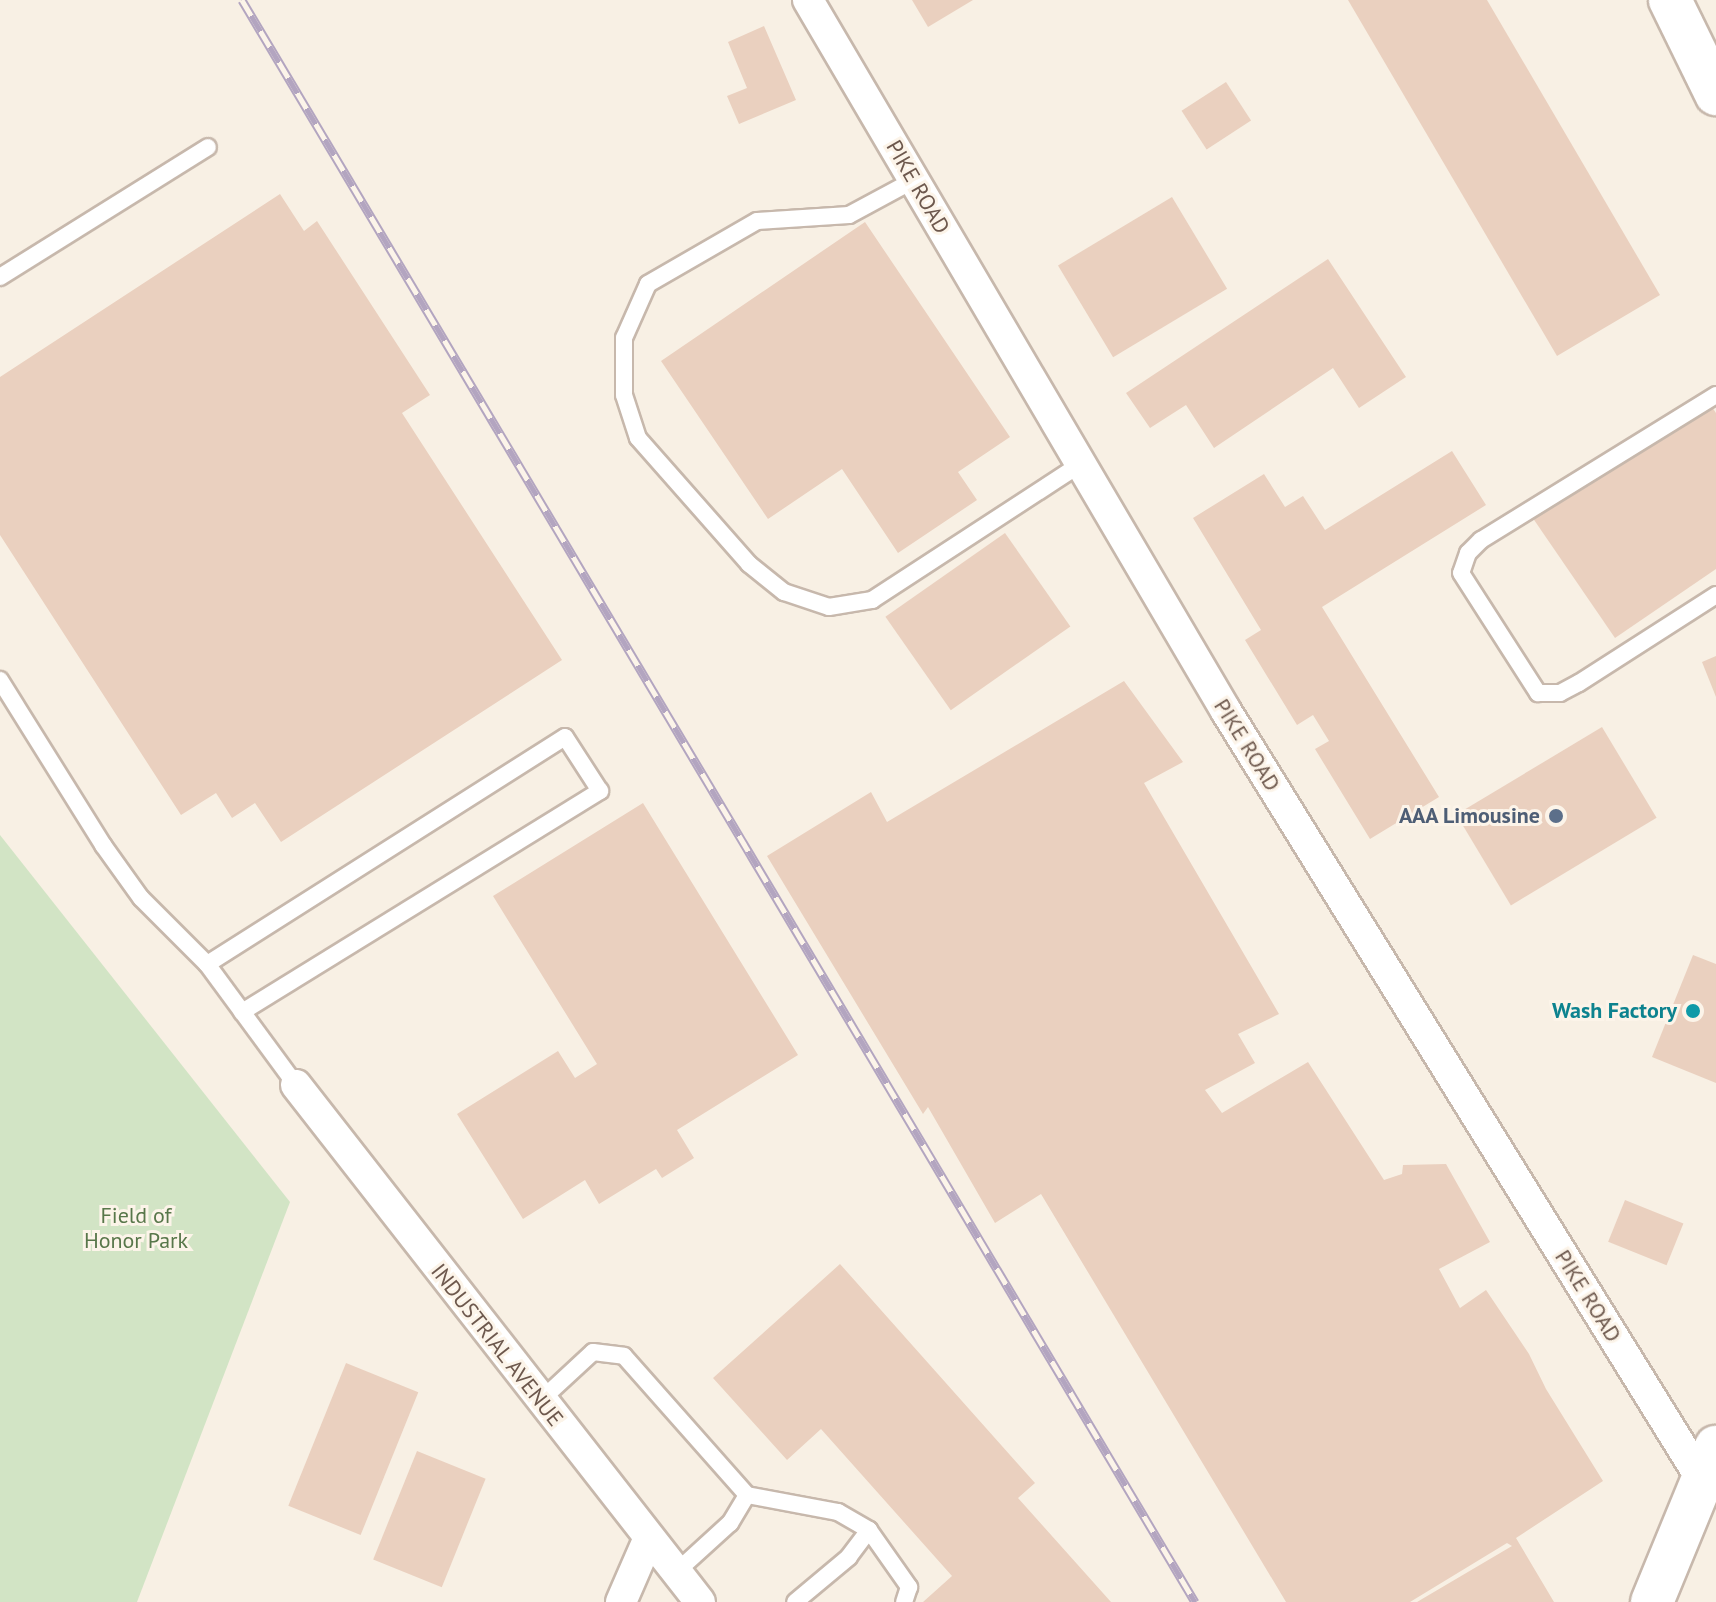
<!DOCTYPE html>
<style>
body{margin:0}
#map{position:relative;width:1716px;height:1602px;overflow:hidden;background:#f8f0e4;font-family:"PT Sans",sans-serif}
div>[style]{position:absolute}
.green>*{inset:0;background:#d2e4c5}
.building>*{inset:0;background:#ead0bf;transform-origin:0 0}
.roads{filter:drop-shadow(2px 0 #c7b8ac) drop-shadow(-2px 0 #c7b8ac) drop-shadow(0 2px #c7b8ac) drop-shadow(0 -2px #c7b8ac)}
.lane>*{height:16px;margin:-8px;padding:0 8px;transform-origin:8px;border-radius:8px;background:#fff}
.street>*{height:30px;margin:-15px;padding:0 15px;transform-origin:15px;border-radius:15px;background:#fff}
.secondary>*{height:42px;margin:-21px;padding:0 21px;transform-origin:21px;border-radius:21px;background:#fff}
.rail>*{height:9px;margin-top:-4.5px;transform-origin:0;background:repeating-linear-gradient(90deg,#fcf4e9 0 18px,#b3a5c0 0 36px);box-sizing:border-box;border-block:2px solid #b3a5c0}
.dots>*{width:22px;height:22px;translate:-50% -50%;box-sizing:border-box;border:4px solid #fcf4e9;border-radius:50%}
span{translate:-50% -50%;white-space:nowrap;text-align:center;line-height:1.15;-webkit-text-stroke:6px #fcf4e9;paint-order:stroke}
.street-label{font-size:22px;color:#6d584d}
.service-label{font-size:22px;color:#4e5e75;font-weight:700}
.right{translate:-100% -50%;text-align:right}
.culture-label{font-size:22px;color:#0d838f;font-weight:700}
.park-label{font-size:22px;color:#58774a}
</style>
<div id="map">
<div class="green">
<i style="clip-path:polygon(0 835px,290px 1202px,137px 1602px,0 1602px)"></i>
</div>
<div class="building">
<i style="clip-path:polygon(912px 0,973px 0,928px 27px)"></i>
<i style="clip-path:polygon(1348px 0,1487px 0,1660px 295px,1557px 356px)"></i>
<i style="clip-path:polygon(764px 26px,796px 100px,739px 124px,727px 96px,747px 88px,728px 42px)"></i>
<i style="left:1226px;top:82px;width:46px;height:53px;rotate:57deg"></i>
<i style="clip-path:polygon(280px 194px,304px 231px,317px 221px,430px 395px,402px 413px,562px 660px,281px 842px,255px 803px,232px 818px,216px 793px,181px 815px,0 535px,0 377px)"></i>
<i style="left:1172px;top:197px;width:107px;height:133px;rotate:59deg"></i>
<i style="clip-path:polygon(865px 222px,1010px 437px,958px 472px,977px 500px,898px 553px,842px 469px,768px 519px,661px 361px)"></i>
<i style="clip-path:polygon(1328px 259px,1406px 377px,1359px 408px,1333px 368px,1214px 448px,1186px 405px,1150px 428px,1126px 393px)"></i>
<i style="clip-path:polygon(1704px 395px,1716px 413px,1716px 569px,1615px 638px,1530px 514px)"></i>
<i style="clip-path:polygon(1452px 451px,1486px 505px,1322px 607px,1439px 797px,1370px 839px,1315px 749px,1329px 741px,1313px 715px,1297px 725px,1245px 640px,1261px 630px,1193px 518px,1264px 474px,1285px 507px,1303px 496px,1325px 530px)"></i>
<i style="left:1005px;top:533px;width:114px;height:146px;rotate:55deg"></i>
<i style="clip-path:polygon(1716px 656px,1716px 697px,1702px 662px)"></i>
<i style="clip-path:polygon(1124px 681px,1183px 762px,1144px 783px,1279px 1014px,1238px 1034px,1255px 1063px,1205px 1090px,1222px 1113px,1308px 1062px,1384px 1180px,1402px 1174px,1403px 1165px,1446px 1164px,1490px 1242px,1439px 1269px,1460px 1308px,1486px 1290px,1529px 1354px,1546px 1389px,1603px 1481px,1516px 1538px,1554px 1602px,1417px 1602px,1512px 1546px,1507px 1543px,1410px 1602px,1286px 1602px,1041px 1194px,995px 1223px,928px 1107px,923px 1114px,767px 856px,871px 792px,887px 822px)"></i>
<i style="left:1602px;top:727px;width:106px;height:170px;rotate:59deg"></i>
<i style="clip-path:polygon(643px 803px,798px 1055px,677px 1130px,694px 1158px,662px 1178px,656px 1169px,599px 1204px,585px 1180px,523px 1219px,457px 1114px,558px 1051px,575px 1078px,597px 1064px,493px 896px)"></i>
<i style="clip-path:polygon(1693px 955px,1716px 964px,1716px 1083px,1652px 1057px)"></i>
<i style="left:1625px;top:1200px;width:63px;height:45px;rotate:22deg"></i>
<i style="clip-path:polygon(840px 1264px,1035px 1483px,1018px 1498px,1111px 1602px,923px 1602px,952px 1576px,821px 1429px,787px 1460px,713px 1378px)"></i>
<i style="left:346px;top:1363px;width:78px;height:154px;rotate:22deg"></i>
<i style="left:417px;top:1451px;width:74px;height:117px;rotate:22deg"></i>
</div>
<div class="roads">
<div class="lane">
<i style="left:914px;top:180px;width:74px;rotate:151.7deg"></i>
<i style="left:849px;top:215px;width:92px;rotate:176.3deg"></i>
<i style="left:757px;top:221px;width:126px;rotate:150deg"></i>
<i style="left:648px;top:284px;width:59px;rotate:114deg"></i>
<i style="left:624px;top:338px;width:57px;rotate:90deg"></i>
<i style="left:624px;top:395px;width:45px;rotate:72deg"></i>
<i style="left:638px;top:438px;width:168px;rotate:48.6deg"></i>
<i style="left:749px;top:564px;width:45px;rotate:38.7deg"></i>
<i style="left:784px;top:592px;width:47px;rotate:18.4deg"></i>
<i style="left:829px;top:607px;width:44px;rotate:-9.2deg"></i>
<i style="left:872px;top:600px;width:249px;rotate:-33.1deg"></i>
<i style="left:0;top:277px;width:245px;rotate:-32deg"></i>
<i style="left:1716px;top:395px;width:276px;rotate:148.3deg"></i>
<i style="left:1481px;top:540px;width:18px;rotate:135deg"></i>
<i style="left:1468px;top:553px;width:21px;rotate:109deg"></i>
<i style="left:1461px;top:573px;width:143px;rotate:57.3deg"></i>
<i style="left:1538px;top:693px;width:22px"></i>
<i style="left:1560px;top:693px;width:21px;rotate:-28deg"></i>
<i style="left:1579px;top:683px;width:163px;rotate:-32.7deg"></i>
<i style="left:0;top:680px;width:195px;rotate:58deg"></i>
<i style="left:103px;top:845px;width:65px;rotate:54.4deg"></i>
<i style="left:141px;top:898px;width:93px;rotate:45deg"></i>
<i style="left:242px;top:1012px;width:421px;rotate:-31.7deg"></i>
<i style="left:600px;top:791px;width:64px;rotate:-122.9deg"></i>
<i style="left:565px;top:737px;width:424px;rotate:147.6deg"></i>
<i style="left:207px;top:964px;width:150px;rotate:53.7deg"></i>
<i style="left:540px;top:1401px;width:72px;rotate:-42.8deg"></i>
<i style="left:593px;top:1352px;width:31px;rotate:7deg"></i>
<i style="left:624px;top:1356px;width:186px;rotate:48.5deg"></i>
<i style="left:747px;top:1495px;width:33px;rotate:121deg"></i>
<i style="left:730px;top:1523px;width:74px;rotate:137.7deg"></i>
<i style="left:747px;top:1495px;width:93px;rotate:10.6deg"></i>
<i style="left:838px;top:1512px;width:36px;rotate:30deg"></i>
<i style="left:869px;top:1530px;width:34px;rotate:127deg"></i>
<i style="left:849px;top:1557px;width:70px;rotate:140.2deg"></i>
<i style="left:869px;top:1530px;width:70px;rotate:54.9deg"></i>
<i style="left:909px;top:1587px;width:16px;rotate:108deg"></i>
</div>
<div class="street">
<i style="left:808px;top:0;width:825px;rotate:59.55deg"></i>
<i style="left:1226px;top:711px;width:904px;rotate:58.24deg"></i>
<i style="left:296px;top:1085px;width:656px;rotate:51.99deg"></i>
<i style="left:621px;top:1602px;width:68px;rotate:-66.5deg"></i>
</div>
<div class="secondary">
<i style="left:1670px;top:0;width:105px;rotate:63.9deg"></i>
<i style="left:1652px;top:1602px;width:168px;rotate:-67.6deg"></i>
</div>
</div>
<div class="rail">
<i style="left:242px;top:0;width:1864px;rotate:59.25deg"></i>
</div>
<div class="dots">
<i style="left:1556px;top:816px;background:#5c6f8a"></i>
<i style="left:1693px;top:1011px;background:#0f9aa8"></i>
</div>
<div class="street-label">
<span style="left:918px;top:187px;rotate:60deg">PIKE ROAD</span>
<span style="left:1247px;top:745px;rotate:58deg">PIKE ROAD</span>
<span style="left:1588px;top:1296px;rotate:58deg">PIKE ROAD</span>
<span style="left:497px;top:1345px;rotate:52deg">INDUSTRIAL AVENUE</span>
</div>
<div class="service-label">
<span class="right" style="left:1540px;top:816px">AAA Limousine</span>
</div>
<div class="culture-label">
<span class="right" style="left:1677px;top:1011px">Wash Factory</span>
</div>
<div class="park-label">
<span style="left:136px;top:1228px">Field of<br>Honor Park</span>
</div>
</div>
